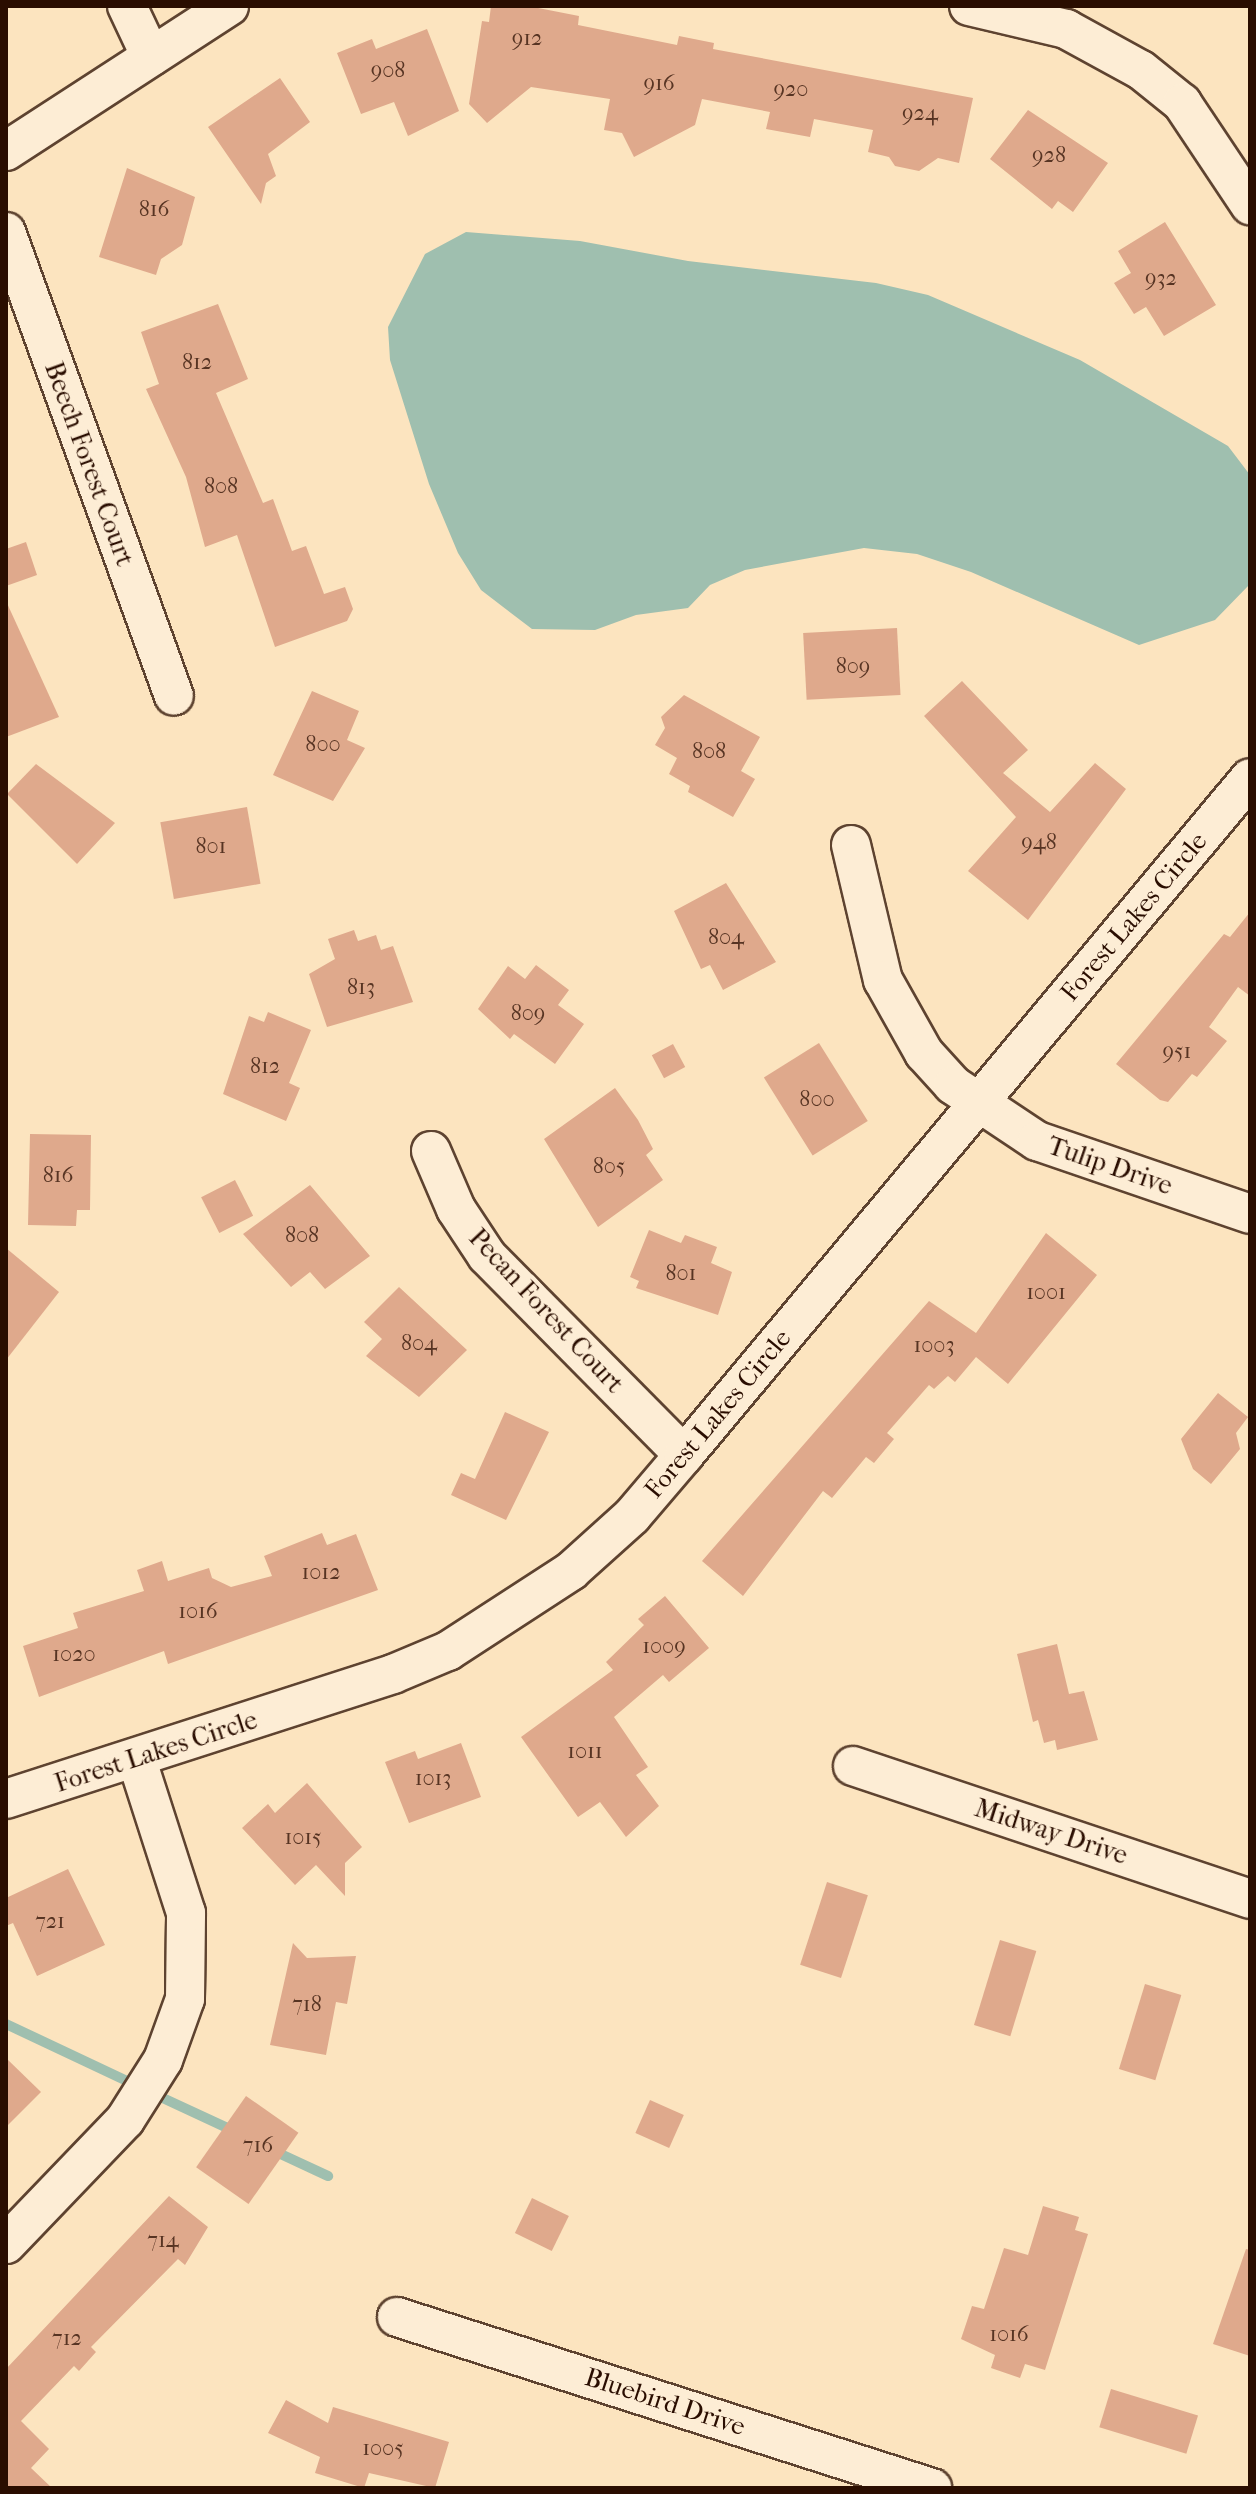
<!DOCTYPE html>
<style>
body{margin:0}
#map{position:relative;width:1256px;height:2494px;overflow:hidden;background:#fce4bf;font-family:"IM FELL French Canon",serif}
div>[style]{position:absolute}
.water>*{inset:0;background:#9fbfaf}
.stream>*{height:10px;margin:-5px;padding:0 5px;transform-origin:5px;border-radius:5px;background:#9fbfaf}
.building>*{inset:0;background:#dfa98c;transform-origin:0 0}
.roads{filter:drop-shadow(2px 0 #5e4330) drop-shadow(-2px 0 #5e4330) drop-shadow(0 2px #5e4330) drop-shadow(0 -2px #5e4330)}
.minor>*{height:38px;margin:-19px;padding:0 19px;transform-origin:19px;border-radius:19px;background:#fdedd5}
span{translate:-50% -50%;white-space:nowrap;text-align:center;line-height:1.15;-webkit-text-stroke:8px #fdedd5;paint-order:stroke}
.number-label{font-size:22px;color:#573423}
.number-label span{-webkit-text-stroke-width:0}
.street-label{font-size:26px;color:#2a0d00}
.frame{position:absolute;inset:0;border:8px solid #2a0d00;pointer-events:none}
</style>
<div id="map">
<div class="water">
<i style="clip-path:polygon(466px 232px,580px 241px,688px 261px,876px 283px,928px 295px,1080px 360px,1228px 446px,1250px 475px,1250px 584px,1215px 620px,1139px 645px,971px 572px,917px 554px,864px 548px,745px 570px,710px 585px,688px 608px,636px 615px,595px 630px,532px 629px,481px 590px,458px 553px,429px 484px,390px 360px,388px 327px,425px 254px)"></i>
</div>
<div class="stream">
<i style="left:6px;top:2024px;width:146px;rotate:25.2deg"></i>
<i style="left:152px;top:2093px;width:93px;rotate:24.9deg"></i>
<i style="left:272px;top:2150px;width:62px;rotate:24.9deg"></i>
</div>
<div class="building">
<i style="clip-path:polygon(491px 6px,528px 6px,579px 16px,578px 25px,677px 45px,679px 36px,714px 43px,713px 49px,973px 98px,959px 163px,938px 158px,919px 171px,895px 166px,889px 157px,868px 152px,873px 130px,814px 119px,810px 137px,766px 129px,770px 112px,702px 99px,695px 125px,634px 157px,622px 133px,604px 130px,610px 99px,531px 87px,487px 123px,469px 104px,482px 21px,489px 22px)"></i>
<i style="clip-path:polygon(427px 29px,459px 111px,408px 136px,394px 102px,361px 114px,337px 53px,372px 39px,376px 49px)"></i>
<i style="clip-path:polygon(280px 78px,310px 122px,268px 154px,276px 176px,266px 183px,261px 204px,208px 127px)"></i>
<i style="clip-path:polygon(1028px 110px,1108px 163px,1073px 212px,1058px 201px,1052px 209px,990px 159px)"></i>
<i style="clip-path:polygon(127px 168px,195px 197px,182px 245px,161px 259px,156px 275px,99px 257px)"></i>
<i style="clip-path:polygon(1165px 222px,1216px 305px,1164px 336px,1146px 307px,1134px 314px,1114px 283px,1131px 273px,1118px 251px)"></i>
<i style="clip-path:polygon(218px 304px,248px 379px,216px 393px,263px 503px,273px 499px,292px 551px,306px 546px,324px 594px,345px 587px,353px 609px,347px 621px,275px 647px,237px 535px,205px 547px,186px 477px,146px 389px,159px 384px,141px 332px)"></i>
<i style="clip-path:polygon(26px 542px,37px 575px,6px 586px,6px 549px)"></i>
<i style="clip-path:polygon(6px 601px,59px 717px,6px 737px)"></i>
<i style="left:897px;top:628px;width:67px;height:94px;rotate:87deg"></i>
<i style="clip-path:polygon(962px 681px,1028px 750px,1003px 773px,1050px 812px,1095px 763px,1126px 789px,1028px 920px,968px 871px,1016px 817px,924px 716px)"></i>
<i style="clip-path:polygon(312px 691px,359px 711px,347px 740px,365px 748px,333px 801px,273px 775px)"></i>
<i style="clip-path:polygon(684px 695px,760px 737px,741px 771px,755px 779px,733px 817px,688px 792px,690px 786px,669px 774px,677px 758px,655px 745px,665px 728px,661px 717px)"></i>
<i style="clip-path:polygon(36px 764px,115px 823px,77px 864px,7px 794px)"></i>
<i style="left:247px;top:807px;width:78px;height:88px;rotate:80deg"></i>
<i style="clip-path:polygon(726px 883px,776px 962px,723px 990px,710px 965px,701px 969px,674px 911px)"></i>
<i style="clip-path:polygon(1250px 912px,1250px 996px,1238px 987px,1209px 1027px,1227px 1041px,1197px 1077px,1192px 1074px,1168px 1102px,1160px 1100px,1116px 1064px,1224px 934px,1230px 937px)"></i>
<i style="clip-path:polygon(354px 930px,358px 941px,376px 935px,381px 950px,393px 946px,413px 1002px,327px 1027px,309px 974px,335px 959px,328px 939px)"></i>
<i style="clip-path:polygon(536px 965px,569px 990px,558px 1005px,584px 1024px,555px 1064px,514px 1034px,510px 1039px,478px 1009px,508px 966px,525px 979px)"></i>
<i style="clip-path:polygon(268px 1012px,311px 1030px,289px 1083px,300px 1088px,286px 1121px,223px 1094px,249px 1016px,264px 1022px)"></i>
<i style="left:819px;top:1043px;width:92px;height:65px;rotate:58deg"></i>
<i style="left:673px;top:1044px;width:26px;height:24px;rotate:62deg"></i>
<i style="clip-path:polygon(615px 1088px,638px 1120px,653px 1149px,646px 1155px,663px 1180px,598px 1227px,544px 1139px)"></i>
<i style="clip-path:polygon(30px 1134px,91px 1135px,90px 1210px,77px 1210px,76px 1226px,28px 1225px)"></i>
<i style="left:235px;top:1180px;width:40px;height:38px;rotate:63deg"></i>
<i style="clip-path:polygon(310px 1185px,370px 1256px,325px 1289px,310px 1272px,291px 1287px,243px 1234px)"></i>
<i style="clip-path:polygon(649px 1230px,681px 1243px,685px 1235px,717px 1247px,711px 1263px,732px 1272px,718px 1315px,636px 1288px,639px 1281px,630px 1277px)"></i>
<i style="clip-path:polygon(1046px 1233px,1097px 1275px,1008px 1384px,976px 1357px,955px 1382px,948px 1376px,934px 1389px,929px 1385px,887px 1433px,894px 1439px,874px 1463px,866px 1457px,832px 1498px,823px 1491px,743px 1596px,702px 1561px,929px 1301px,976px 1333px)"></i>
<i style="clip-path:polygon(6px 1248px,59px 1292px,6px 1360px)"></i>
<i style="clip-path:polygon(399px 1287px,467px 1350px,419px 1397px,366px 1356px,382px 1339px,364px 1322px)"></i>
<i style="clip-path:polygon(1218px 1393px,1248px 1417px,1236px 1433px,1240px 1449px,1211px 1484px,1193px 1469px,1181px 1439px)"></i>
<i style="clip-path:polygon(505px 1412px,549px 1432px,506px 1520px,451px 1495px,461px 1473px,475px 1479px)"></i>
<i style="clip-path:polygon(322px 1533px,327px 1545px,356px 1534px,378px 1590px,168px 1664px,164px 1651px,39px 1697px,23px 1646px,78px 1628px,73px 1613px,144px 1591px,137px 1570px,162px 1561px,168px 1581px,209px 1568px,212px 1578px,231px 1587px,272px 1576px,264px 1556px)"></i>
<i style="clip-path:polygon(665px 1596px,709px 1648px,669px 1682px,663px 1675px,614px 1717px,648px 1767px,636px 1775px,659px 1806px,626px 1837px,600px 1802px,578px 1817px,521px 1737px,613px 1670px,606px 1662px,644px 1625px,638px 1619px)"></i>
<i style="clip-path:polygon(1057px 1644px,1069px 1694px,1084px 1691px,1098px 1740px,1057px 1750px,1055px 1740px,1044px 1743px,1038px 1720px,1033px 1722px,1017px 1654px)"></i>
<i style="clip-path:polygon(461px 1743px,481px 1797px,409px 1823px,385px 1762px,415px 1751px,418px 1759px)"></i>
<i style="clip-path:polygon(307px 1783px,362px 1847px,345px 1863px,345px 1896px,316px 1865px,295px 1885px,242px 1828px,268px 1804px,275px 1813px)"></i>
<i style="clip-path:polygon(68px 1869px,105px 1945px,37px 1976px,13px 1923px,6px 1926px,6px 1898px)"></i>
<i style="left:827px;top:1882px;width:43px;height:87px;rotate:18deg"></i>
<i style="left:1000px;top:1940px;width:38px;height:89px;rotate:17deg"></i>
<i style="clip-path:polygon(293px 1943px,307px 1958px,356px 1956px,347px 2004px,336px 2002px,326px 2055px,270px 2045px)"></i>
<i style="left:1145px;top:1984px;width:38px;height:89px;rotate:17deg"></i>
<i style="clip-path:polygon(6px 2058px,41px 2092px,6px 2127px)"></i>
<i style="left:246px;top:2096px;width:64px;height:87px;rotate:35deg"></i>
<i style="left:650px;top:2100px;width:37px;height:36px;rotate:24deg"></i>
<i style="clip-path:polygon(169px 2196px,208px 2227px,185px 2265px,178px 2259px,91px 2347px,96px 2352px,79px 2371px,74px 2366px,21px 2421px,49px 2449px,31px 2468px,52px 2488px,6px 2488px,6px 2369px)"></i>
<i style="left:532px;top:2198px;width:41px;height:39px;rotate:26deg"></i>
<i style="clip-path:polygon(1043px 2206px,1079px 2217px,1075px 2230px,1088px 2234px,1045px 2370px,1025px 2364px,1020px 2378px,991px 2368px,995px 2355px,961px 2339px,972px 2306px,984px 2309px,1004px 2248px,1028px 2255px)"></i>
<i style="clip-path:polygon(1246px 2249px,1250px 2250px,1250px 2356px,1213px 2344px)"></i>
<i style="left:1111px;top:2389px;width:91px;height:40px;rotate:17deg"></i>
<i style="clip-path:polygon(286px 2400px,328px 2423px,333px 2407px,449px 2442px,435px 2488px,369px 2473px,364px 2488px,315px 2473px,320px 2457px,268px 2433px)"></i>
</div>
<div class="roads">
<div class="minor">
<i style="left:127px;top:6px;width:56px;rotate:64.8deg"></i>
<i style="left:969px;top:6px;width:100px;rotate:13.3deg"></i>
<i style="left:1066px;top:29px;width:85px;rotate:28.7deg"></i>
<i style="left:1141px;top:70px;width:53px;rotate:38.8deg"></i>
<i style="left:1182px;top:103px;width:123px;rotate:56.3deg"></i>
<i style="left:6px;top:151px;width:266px;rotate:-33deg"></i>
<i style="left:6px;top:232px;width:493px;rotate:70.1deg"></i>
<i style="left:851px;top:845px;width:139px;rotate:76.7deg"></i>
<i style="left:883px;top:980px;width:84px;rotate:60.7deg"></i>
<i style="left:924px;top:1053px;width:43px;rotate:47.8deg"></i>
<i style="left:953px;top:1085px;width:101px;rotate:33.7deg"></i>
<i style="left:1037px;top:1141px;width:225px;rotate:18.9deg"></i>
<i style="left:431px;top:1151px;width:63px;rotate:66.7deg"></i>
<i style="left:456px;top:1209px;width:56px;rotate:56.6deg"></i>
<i style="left:487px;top:1256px;width:280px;rotate:45.3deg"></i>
<i style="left:853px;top:1766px;width:419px;rotate:18.5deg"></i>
<i style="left:6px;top:1799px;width:407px;rotate:-17.9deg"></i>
<i style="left:393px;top:1674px;width:60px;rotate:-22.7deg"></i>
<i style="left:448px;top:1651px;width:147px;rotate:-33deg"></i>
<i style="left:571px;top:1571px;width:82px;rotate:-42deg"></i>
<i style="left:632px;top:1516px;width:80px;rotate:-49.6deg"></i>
<i style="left:684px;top:1455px;width:882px;rotate:-50.1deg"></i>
<i style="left:6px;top:2244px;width:172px;rotate:-46.2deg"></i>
<i style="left:125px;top:2120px;width:71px;rotate:-57.7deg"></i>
<i style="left:163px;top:2060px;width:65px;rotate:-70.2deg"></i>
<i style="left:185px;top:1999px;width:86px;rotate:-89.3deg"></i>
<i style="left:186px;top:1913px;width:161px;rotate:-107.8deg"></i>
<i style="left:397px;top:2317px;width:562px;rotate:17.73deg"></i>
</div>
</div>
<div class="number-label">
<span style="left:527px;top:39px">912</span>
<span style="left:388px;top:71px">908</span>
<span style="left:659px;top:84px">916</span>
<span style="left:791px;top:90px">920</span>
<span style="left:920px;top:114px">924</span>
<span style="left:1049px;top:156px">928</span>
<span style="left:154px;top:210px">816</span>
<span style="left:1161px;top:279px">932</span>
<span style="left:197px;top:363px">812</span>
<span style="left:221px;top:487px">808</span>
<span style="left:853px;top:667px">809</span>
<span style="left:323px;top:745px">800</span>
<span style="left:709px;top:752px">808</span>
<span style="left:1039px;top:843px">948</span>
<span style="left:211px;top:847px">801</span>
<span style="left:726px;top:938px">804</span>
<span style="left:361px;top:988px">813</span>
<span style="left:528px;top:1014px">809</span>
<span style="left:1177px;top:1052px">951</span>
<span style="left:265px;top:1067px">812</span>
<span style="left:817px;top:1100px">800</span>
<span style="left:609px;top:1167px">805</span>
<span style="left:58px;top:1176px">816</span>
<span style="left:302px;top:1236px">808</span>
<span style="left:681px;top:1274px">801</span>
<span style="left:1046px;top:1293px">1001</span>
<span style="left:419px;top:1344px">804</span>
<span style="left:934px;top:1346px">1003</span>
<span style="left:321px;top:1573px">1012</span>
<span style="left:198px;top:1612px">1016</span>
<span style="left:664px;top:1647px">1009</span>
<span style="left:74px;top:1655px">1020</span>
<span style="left:585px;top:1752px">1011</span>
<span style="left:433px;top:1779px">1013</span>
<span style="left:303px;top:1838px">1015</span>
<span style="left:50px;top:1922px">721</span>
<span style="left:307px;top:2005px">718</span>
<span style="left:258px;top:2146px">716</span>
<span style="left:163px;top:2241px">714</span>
<span style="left:1009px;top:2335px">1016</span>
<span style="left:67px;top:2339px">712</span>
<span style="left:383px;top:2449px">1005</span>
</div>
<div class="street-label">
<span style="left:89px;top:464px;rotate:70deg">Beech Forest Court</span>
<span style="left:1134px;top:917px;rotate:-50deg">Forest Lakes Circle</span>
<span style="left:1110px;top:1166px;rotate:19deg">Tulip Drive</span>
<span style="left:546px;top:1311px;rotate:47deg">Pecan Forest Court</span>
<span style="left:718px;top:1414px;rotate:-50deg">Forest Lakes Circle</span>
<span style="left:156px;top:1752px;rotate:-18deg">Forest Lakes Circle</span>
<span style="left:1051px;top:1832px;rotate:18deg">Midway Drive</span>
<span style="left:665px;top:2402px;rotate:18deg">Bluebird Drive</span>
</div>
<div class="frame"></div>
</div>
